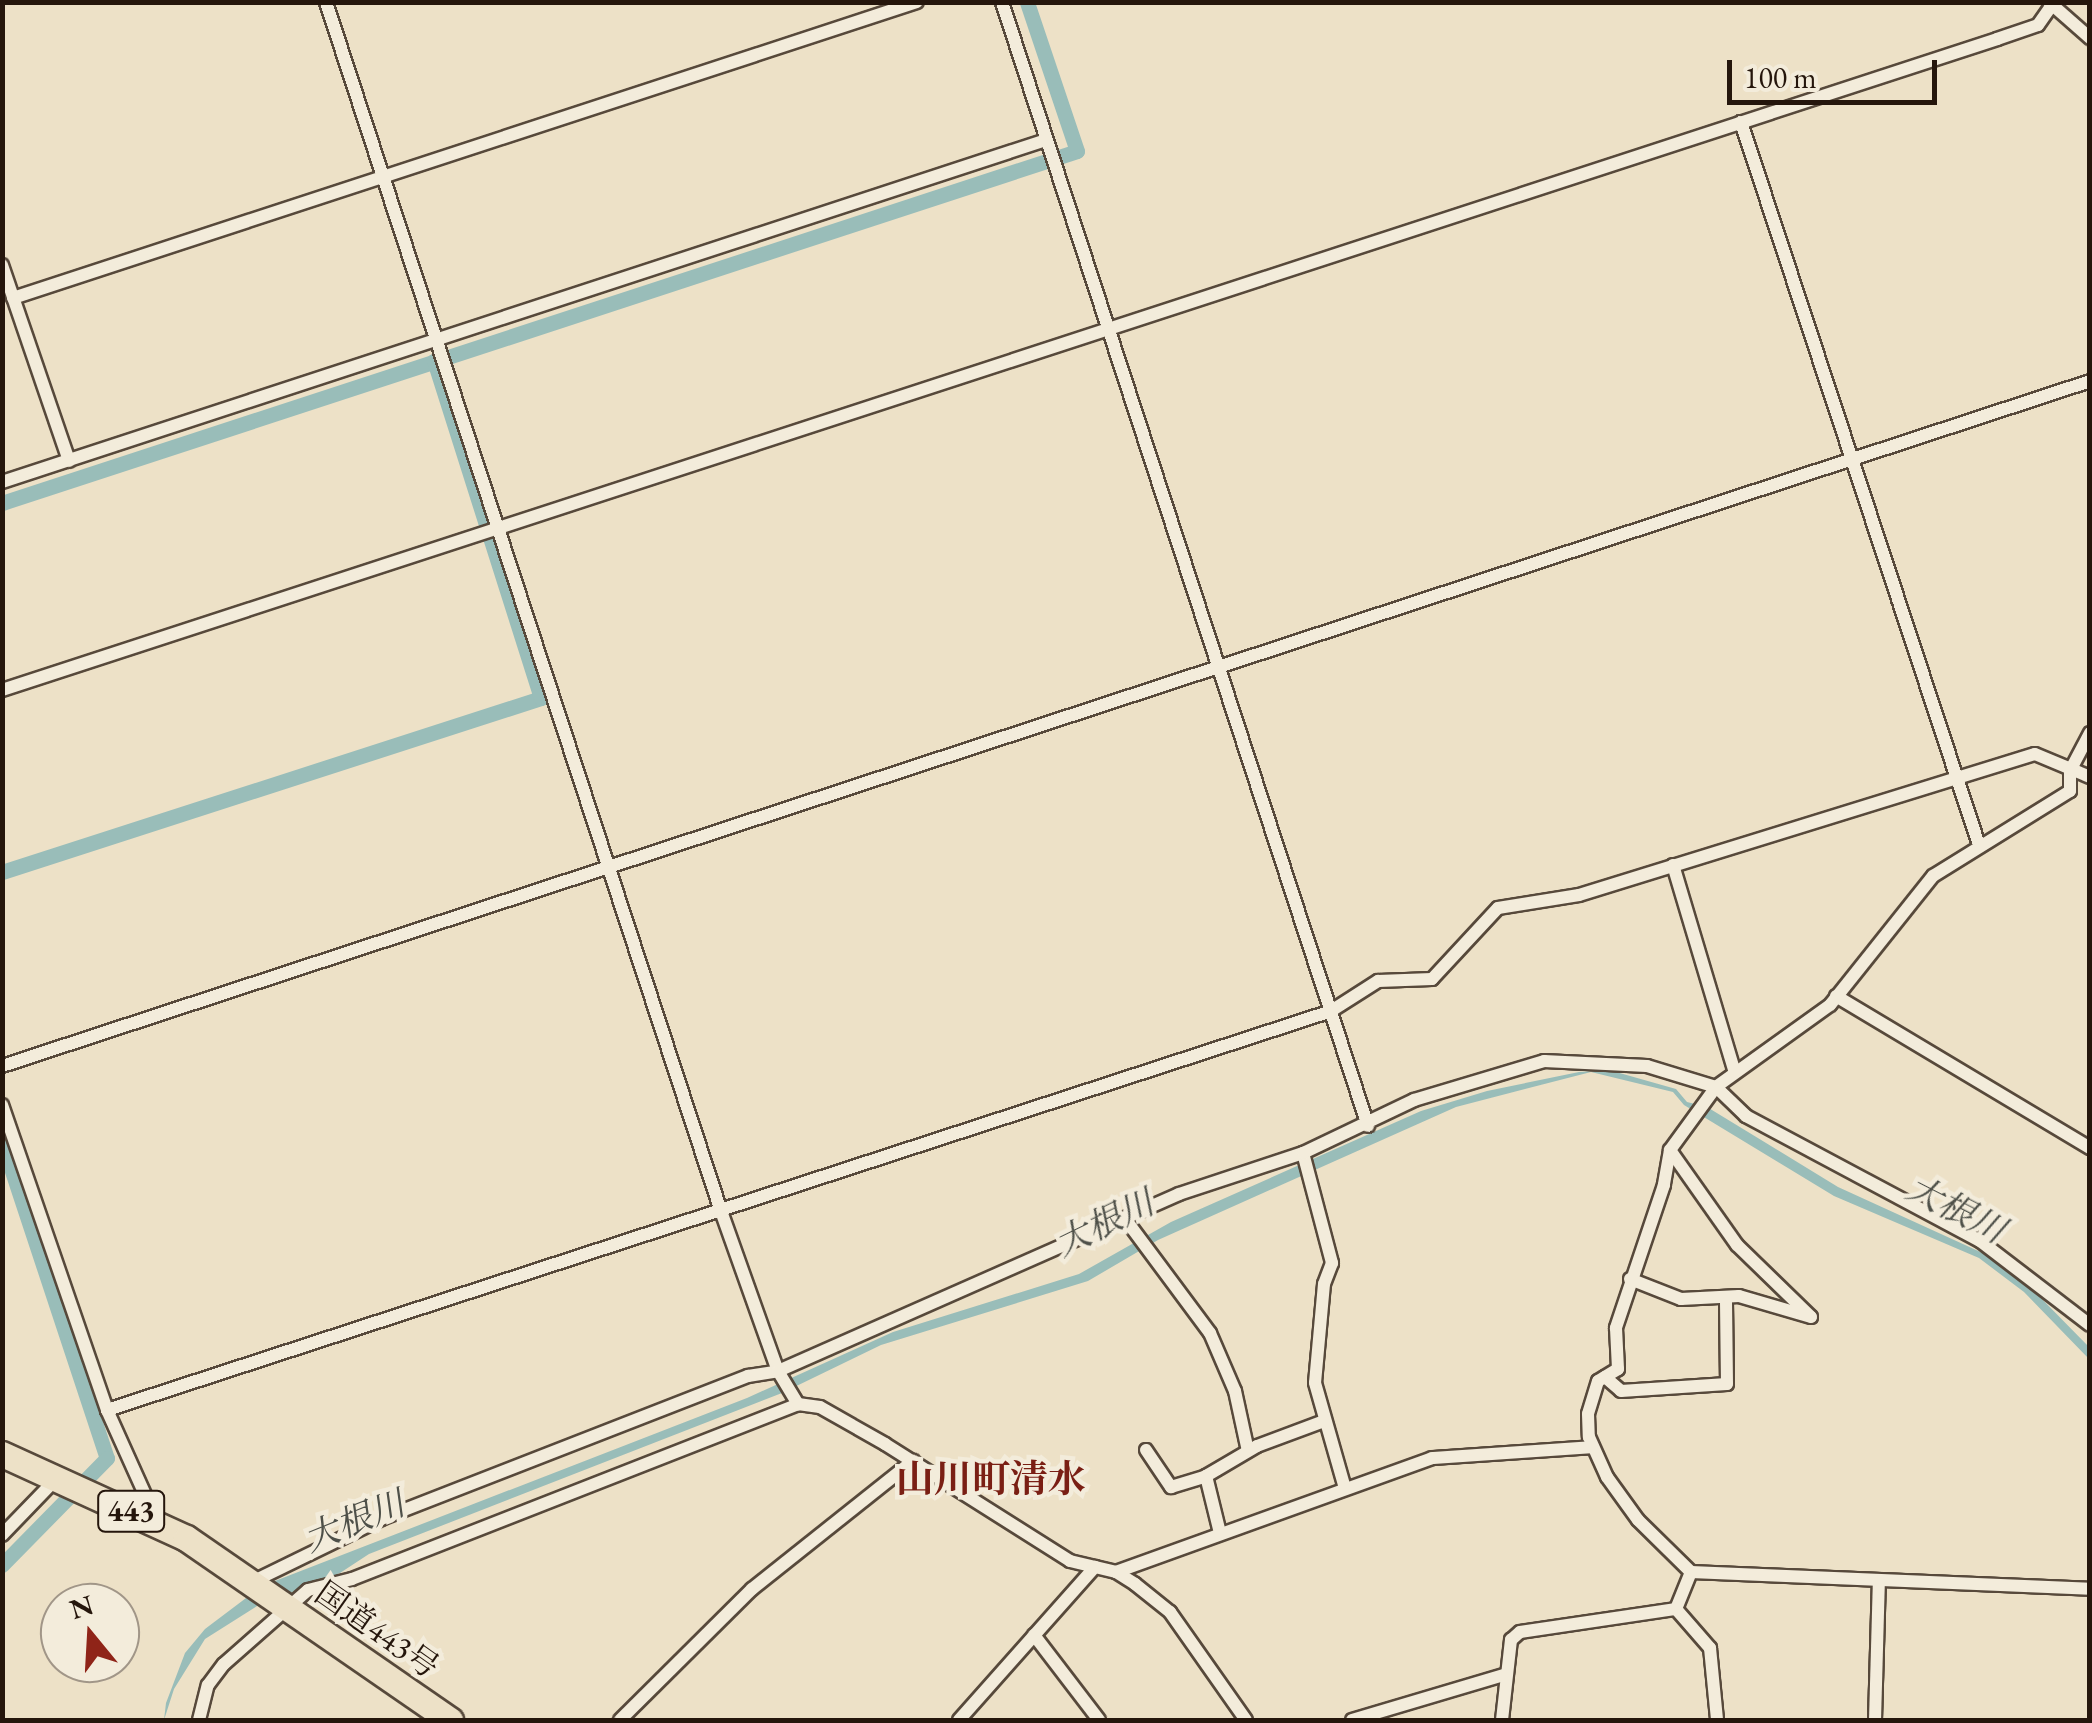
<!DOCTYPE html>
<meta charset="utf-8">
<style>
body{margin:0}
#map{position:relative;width:2092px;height:1723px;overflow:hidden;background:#ede1c7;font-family:"EB Garamond","Noto Serif JP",serif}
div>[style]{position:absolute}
.water>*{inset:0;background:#99bdb9}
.canal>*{height:15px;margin:-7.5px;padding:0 7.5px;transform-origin:7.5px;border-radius:7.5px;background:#99bdb9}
.roads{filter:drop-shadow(2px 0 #57493b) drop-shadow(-2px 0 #57493b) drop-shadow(0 2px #57493b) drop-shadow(0 -2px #57493b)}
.street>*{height:12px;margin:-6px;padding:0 6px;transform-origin:6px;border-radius:6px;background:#f3ecdb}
.highway>*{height:25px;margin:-12.5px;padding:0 12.5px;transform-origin:12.5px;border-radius:12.5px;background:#ede1c7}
span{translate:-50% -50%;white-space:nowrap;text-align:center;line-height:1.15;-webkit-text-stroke:9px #f3ecdb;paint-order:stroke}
.shield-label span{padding:2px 8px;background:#f3ecdb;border:2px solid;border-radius:8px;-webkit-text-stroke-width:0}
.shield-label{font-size:30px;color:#25160c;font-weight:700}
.street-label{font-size:32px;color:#25160c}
.water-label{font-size:35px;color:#4e5049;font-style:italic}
.quarter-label{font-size:38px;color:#7a1f14;font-weight:700}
.frame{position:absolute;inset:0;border:5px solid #25160c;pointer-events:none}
.north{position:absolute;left:40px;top:1583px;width:100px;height:100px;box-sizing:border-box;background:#f3ecdb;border:2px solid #a19688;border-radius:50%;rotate:342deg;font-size:28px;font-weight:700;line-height:40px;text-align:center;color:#25160c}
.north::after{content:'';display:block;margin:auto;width:35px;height:45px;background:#8f2418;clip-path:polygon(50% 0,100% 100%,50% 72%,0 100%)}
.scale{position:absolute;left:1727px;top:60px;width:210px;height:45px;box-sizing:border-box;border:5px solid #25160c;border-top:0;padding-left:12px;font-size:30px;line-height:35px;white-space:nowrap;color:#25160c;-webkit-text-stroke:8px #f3ecdb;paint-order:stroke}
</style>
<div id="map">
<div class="water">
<i style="clip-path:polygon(1609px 1070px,1676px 1089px,1687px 1102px,1707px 1107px,1838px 1187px,1987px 1255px,2035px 1292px,2089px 1347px,2089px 1359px,2024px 1292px,1979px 1258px,1834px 1196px,1684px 1105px,1673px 1092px,1591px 1072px,1456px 1107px,1158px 1240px,1088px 1281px,881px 1345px,782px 1393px,369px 1554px,340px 1573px,257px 1606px,205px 1639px,174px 1689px,164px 1720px,166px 1703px,185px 1653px,205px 1629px,262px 1586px,747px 1398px,893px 1332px,1079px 1274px,1171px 1222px,1421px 1111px,1487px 1091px,1579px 1072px)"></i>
</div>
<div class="canal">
<i style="left:2px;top:503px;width:1131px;rotate:-18.13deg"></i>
<i style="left:1077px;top:151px;width:157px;rotate:-108.6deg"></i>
<i style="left:2px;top:872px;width:566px;rotate:-17.89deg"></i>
<i style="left:541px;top:698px;width:354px;rotate:-107.6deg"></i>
<i style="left:2px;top:1141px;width:334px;rotate:71.7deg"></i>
<i style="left:107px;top:1458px;width:150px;rotate:134.5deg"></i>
</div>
<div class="roads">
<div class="street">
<i style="left:326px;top:2px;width:1272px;rotate:71.91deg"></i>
<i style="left:721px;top:1211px;width:170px;rotate:70.4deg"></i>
<i style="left:778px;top:1371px;width:39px;rotate:59deg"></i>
<i style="left:1002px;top:2px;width:1182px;rotate:71.96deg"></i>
<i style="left:2049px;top:2px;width:55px;rotate:41.3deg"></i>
<i style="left:1741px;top:122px;width:761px;rotate:71.78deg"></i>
<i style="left:2px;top:265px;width:207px;rotate:71.1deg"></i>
<i style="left:13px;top:298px;width:951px;rotate:-18.13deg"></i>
<i style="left:2px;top:482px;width:1099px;rotate:-18.14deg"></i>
<i style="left:2px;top:690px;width:2099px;rotate:-18.07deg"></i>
<i style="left:1997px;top:39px;width:43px;rotate:-18.9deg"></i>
<i style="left:2038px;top:25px;width:28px;rotate:-55deg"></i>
<i style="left:2090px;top:733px;width:43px;rotate:117.8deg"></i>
<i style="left:2070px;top:771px;width:20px;rotate:90deg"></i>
<i style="left:2070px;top:791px;width:161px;rotate:148.2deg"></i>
<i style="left:1933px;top:876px;width:165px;rotate:128.6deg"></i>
<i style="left:1830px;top:1005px;width:140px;rotate:144.3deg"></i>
<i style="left:1716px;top:1087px;width:78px;rotate:126.1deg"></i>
<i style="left:1670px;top:1150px;width:36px;rotate:100deg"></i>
<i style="left:1664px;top:1185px;width:151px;rotate:108.6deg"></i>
<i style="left:1616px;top:1328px;width:41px;rotate:87.2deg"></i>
<i style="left:1618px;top:1369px;width:23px;rotate:149deg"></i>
<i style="left:1598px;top:1381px;width:34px;rotate:107deg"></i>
<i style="left:1588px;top:1414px;width:23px;rotate:88deg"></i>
<i style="left:1589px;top:1437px;width:44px;rotate:65.8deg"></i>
<i style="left:1607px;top:1477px;width:53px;rotate:54.2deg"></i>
<i style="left:1638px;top:1520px;width:74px;rotate:44.5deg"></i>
<i style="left:1691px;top:1572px;width:399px;rotate:2.4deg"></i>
<i style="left:1673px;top:865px;width:214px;rotate:73.4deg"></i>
<i style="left:1836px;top:996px;width:296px;rotate:30.9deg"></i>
<i style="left:2px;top:1066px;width:2197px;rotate:-18.16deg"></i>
<i style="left:2px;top:1105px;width:323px;rotate:71deg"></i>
<i style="left:107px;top:1410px;width:98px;rotate:65.8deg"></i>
<i style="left:147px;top:1499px;width:18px;rotate:99deg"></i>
<i style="left:1670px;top:1150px;width:116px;rotate:54.8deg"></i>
<i style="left:1737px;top:1245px;width:103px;rotate:44.2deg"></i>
<i style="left:1303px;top:1153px;width:114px;rotate:75.2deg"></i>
<i style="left:1332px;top:1263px;width:22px;rotate:111deg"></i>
<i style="left:1324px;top:1284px;width:99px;rotate:95.2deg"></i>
<i style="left:1315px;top:1383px;width:109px;rotate:74.1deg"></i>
<i style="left:1126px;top:1220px;width:141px;rotate:53.4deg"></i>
<i style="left:1210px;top:1333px;width:63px;rotate:66.7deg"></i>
<i style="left:1235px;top:1391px;width:61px;rotate:77.8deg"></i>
<i style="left:1630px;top:1279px;width:55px;rotate:21.4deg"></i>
<i style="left:1681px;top:1299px;width:58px;rotate:-3deg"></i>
<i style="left:1739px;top:1296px;width:75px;rotate:16.3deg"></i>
<i style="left:1605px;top:1377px;width:21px;rotate:41deg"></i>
<i style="left:1621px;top:1391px;width:106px;rotate:-3.8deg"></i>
<i style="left:1727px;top:1384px;width:87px;rotate:-90.7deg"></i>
<i style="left:107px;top:1410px;width:1287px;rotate:-18.05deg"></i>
<i style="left:1331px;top:1011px;width:56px;rotate:-32.6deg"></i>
<i style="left:1378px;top:981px;width:54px;rotate:-2.1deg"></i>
<i style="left:1432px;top:979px;width:97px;rotate:-47.1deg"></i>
<i style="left:1498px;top:908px;width:82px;rotate:-9.1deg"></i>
<i style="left:1579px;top:895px;width:477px;rotate:-17.2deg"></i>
<i style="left:2035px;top:754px;width:60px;rotate:22.7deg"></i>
<i style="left:1146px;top:1450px;width:45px;rotate:56deg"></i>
<i style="left:1171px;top:1487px;width:37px;rotate:-17deg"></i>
<i style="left:1220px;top:1533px;width:59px;rotate:-103.8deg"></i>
<i style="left:1206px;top:1476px;width:59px;rotate:-30.5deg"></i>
<i style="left:1257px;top:1446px;width:72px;rotate:-20.5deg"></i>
<i style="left:2px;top:1535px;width:79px;rotate:-46deg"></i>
<i style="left:1116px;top:1572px;width:336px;rotate:-19.8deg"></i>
<i style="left:1432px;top:1458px;width:160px;rotate:-3.9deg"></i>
<i style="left:252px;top:1582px;width:144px;rotate:-26deg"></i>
<i style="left:381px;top:1519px;width:394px;rotate:-21.3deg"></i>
<i style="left:748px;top:1376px;width:30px;rotate:-9deg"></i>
<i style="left:778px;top:1371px;width:438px;rotate:-23.8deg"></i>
<i style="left:1179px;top:1194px;width:131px;rotate:-18.3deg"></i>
<i style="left:1303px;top:1153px;width:123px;rotate:-25.5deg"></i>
<i style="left:1414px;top:1100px;width:136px;rotate:-16.7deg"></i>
<i style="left:1544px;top:1061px;width:103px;rotate:2.8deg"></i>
<i style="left:1647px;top:1066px;width:72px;rotate:16.9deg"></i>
<i style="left:1716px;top:1087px;width:42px;rotate:44deg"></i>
<i style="left:1746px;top:1116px;width:265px;rotate:28.1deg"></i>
<i style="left:1980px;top:1241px;width:138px;rotate:37.4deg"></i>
<i style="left:1676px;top:1609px;width:52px;rotate:48.9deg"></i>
<i style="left:1710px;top:1648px;width:72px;rotate:84.4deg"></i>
<i style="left:1034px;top:1635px;width:107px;rotate:52.6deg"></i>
<i style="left:199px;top:1720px;width:36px;rotate:-76deg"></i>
<i style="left:208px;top:1685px;width:26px;rotate:-53deg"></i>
<i style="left:224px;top:1664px;width:112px;rotate:-41.4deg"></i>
<i style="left:308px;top:1590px;width:45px;rotate:-14deg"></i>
<i style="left:352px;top:1579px;width:479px;rotate:-21.4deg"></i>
<i style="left:798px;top:1404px;width:22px;rotate:8deg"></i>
<i style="left:820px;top:1407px;width:75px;rotate:29.6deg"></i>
<i style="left:885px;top:1444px;width:219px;rotate:32.3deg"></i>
<i style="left:1070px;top:1561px;width:47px;rotate:13.4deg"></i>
<i style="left:1116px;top:1572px;width:22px;rotate:32deg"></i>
<i style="left:1135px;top:1584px;width:45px;rotate:38.7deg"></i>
<i style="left:1170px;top:1612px;width:132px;rotate:54.9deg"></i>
<i style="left:620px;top:1720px;width:186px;rotate:-44.8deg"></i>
<i style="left:752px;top:1589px;width:206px;rotate:-38.5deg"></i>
<i style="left:959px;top:1720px;width:205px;rotate:-48.4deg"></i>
<i style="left:1352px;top:1720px;width:159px;rotate:-16.5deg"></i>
<i style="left:1502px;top:1720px;width:81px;rotate:-83.6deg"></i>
<i style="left:1511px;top:1640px;width:12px;rotate:-42deg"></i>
<i style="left:1520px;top:1632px;width:158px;rotate:-8.4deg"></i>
<i style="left:1676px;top:1609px;width:40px;rotate:-68deg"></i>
<i style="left:1875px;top:1720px;width:139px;rotate:-88.4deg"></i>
</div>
<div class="highway">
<i style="left:2px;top:1454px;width:202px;rotate:24.5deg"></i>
<i style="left:186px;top:1538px;width:321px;rotate:34.6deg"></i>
</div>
</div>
<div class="shield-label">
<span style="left:131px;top:1511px">443</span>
</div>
<div class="street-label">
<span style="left:377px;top:1630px;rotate:35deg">国道443号</span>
</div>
<div class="water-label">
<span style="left:1956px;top:1209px;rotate:27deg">大根川</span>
<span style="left:1104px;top:1223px;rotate:-26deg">大根川</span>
<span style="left:354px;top:1521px;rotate:-22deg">大根川</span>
</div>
<div class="quarter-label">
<span style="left:991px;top:1479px">山川町清水</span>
</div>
<div class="frame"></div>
<div class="north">N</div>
<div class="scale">100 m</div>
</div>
